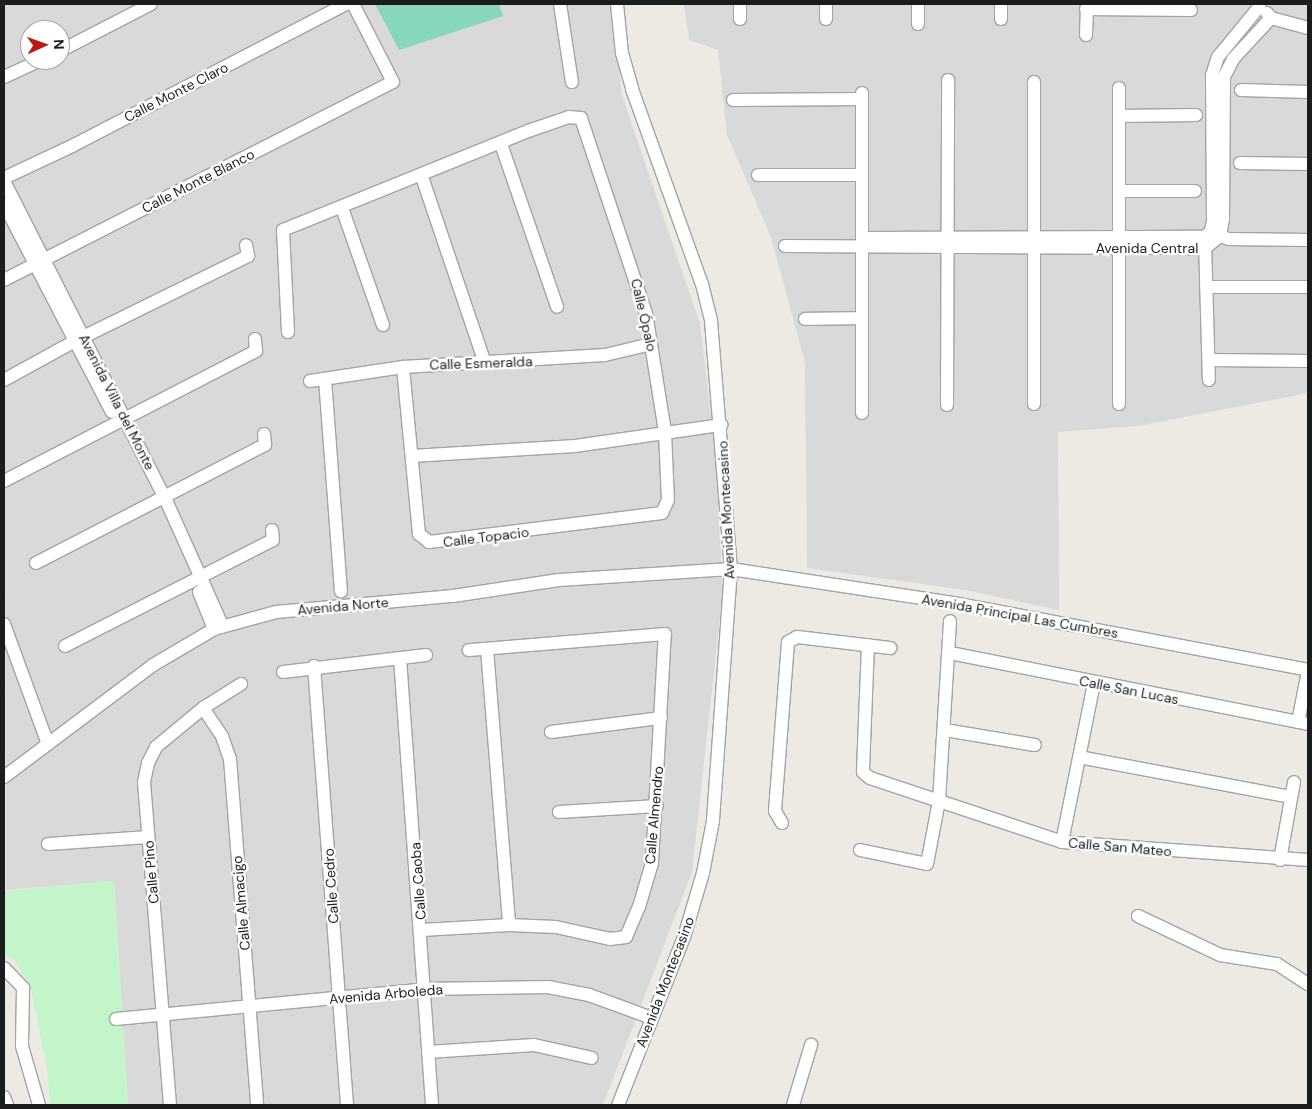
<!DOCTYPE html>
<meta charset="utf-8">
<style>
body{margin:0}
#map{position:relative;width:1312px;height:1109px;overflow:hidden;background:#edeae3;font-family:"DM Sans",sans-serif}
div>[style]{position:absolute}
.residential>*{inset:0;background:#dad9d9}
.park>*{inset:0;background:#c2f5c9}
.pitch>*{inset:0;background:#86d7bc}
.roads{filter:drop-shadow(1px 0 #a3a3a3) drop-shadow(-1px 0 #a3a3a3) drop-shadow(0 1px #a3a3a3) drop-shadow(0 -1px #a3a3a3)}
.minor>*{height:12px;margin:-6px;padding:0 6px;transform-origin:6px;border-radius:6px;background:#fff}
span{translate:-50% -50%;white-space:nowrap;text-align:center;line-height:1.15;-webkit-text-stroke:4.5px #fff;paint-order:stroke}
.street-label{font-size:14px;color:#1c1c1c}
.frame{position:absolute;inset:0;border:5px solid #1c1c1c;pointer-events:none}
.north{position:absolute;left:20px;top:20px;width:50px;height:50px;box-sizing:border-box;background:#fff;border:1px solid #a4a4a4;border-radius:50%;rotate:88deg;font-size:14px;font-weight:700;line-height:20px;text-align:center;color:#1c1c1c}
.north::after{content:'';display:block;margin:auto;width:18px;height:22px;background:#ba170f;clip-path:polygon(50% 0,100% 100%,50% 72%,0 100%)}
</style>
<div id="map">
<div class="residential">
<i style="clip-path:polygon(evenodd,4px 4px,612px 4px,622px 95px,700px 324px,715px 448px,723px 590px,692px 872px,603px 1105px,128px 1105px,114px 881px,6px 890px,4px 4px,30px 30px,60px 30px,60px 60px,30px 60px,30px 30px)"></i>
<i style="clip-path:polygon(684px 4px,1308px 4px,1308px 393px,1138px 426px,1058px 432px,1059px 610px,965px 590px,807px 568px,805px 363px,771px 237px,727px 135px,718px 50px,689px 40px)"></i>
</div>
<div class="park">
<i style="clip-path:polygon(114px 881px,128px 1105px,50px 1105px,47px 1069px,31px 988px,15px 961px,4px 954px,4px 891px)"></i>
</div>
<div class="pitch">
<i style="clip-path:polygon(375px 4px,499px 4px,503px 16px,399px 50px)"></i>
</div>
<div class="roads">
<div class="minor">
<i style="left:560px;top:4px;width:79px;rotate:81.3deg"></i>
<i style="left:617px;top:4px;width:49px;rotate:84.2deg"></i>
<i style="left:622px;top:53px;width:37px;rotate:74deg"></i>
<i style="left:632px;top:89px;width:207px;rotate:70.3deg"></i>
<i style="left:702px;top:284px;width:38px;rotate:76deg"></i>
<i style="left:711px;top:321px;width:249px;rotate:85.4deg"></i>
<i style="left:731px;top:569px;width:253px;rotate:94.1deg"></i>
<i style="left:713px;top:821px;width:53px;rotate:100.9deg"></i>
<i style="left:703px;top:873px;width:67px;rotate:106.5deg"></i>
<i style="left:684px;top:937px;width:180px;rotate:111.4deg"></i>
<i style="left:918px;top:4px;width:20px;rotate:90deg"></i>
<i style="left:1001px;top:4px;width:15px;rotate:90deg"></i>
<i style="left:1086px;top:9px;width:105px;rotate:0.5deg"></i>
<i style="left:1267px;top:13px;width:6px;rotate:51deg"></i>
<i style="left:1271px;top:18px;width:38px;rotate:15deg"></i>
<i style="left:740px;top:19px;width:15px;rotate:-90deg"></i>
<i style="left:826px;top:19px;width:15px;rotate:-90deg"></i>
<i style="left:1086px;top:35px;width:31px;rotate:-88deg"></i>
<i style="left:60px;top:51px;width:102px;rotate:-27.3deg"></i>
<i style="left:4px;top:77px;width:41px;rotate:-24.7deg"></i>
<i style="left:1034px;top:82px;width:322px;rotate:90deg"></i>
<i style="left:1119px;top:88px;width:316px;rotate:90deg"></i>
<i style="left:1241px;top:90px;width:67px;rotate:1.7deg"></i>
<i style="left:733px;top:100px;width:129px;rotate:-0.4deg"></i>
<i style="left:1119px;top:116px;width:77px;rotate:-0.7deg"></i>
<i style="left:501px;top:144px;width:172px;rotate:71deg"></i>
<i style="left:1240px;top:163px;width:68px;rotate:0.8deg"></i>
<i style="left:758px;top:175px;width:104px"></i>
<i style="left:422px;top:177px;width:196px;rotate:71.3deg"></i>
<i style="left:4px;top:178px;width:77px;rotate:-25.2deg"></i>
<i style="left:74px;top:145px;width:306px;rotate:-27.4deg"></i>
<i style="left:4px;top:181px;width:356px;rotate:63.1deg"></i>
<i style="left:165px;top:498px;width:141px;rotate:65.8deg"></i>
<i style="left:1120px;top:191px;width:75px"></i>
<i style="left:4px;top:204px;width:234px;rotate:62.6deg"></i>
<i style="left:342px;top:208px;width:124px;rotate:70.7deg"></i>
<i style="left:1213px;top:233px;width:17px;rotate:21deg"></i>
<i style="left:1229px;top:239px;width:79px;rotate:0.7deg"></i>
<i style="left:862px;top:238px;width:343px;rotate:-0.2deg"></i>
<i style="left:1205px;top:237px;width:8px;rotate:-45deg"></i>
<i style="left:1211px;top:231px;width:10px;rotate:-79deg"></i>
<i style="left:1213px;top:221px;width:146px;rotate:-90.4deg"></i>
<i style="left:1212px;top:75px;width:19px;rotate:-72deg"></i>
<i style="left:1218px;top:57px;width:65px;rotate:-50.6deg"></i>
<i style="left:1205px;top:241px;width:139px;rotate:88.4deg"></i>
<i style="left:785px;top:246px;width:420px;rotate:0.3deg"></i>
<i style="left:1205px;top:248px;width:19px;rotate:-39deg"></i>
<i style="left:1220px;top:236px;width:17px;rotate:-80deg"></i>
<i style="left:1223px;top:219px;width:142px;rotate:-89.6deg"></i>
<i style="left:1224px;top:77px;width:20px;rotate:-63deg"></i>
<i style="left:1233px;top:59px;width:56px;rotate:-47.2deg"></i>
<i style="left:4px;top:280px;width:436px;rotate:-27deg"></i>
<i style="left:393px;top:82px;width:88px;rotate:-117.1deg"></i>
<i style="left:1206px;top:287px;width:102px"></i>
<i style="left:805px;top:319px;width:57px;rotate:-1deg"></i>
<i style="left:288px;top:332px;width:102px;rotate:-92.8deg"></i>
<i style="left:283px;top:230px;width:264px;rotate:-22deg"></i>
<i style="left:528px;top:131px;width:43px;rotate:-18.9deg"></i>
<i style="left:569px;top:117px;width:12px;rotate:5deg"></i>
<i style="left:581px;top:118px;width:206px;rotate:71.6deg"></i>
<i style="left:646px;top:313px;width:121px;rotate:80.9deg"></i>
<i style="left:665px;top:432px;width:68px;rotate:87.5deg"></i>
<i style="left:668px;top:500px;width:14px;rotate:115deg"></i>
<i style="left:662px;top:513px;width:235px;rotate:172.9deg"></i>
<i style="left:429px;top:542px;width:13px;rotate:-141deg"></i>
<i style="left:419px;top:534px;width:168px;rotate:-95.5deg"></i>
<i style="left:1210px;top:360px;width:98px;rotate:0.6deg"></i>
<i style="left:325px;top:379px;width:213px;rotate:85.7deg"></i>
<i style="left:4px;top:380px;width:81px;rotate:-28.8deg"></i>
<i style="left:75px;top:341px;width:193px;rotate:-26.2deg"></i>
<i style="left:248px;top:256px;width:11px;rotate:-100deg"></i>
<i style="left:310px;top:381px;width:94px;rotate:-8.6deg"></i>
<i style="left:403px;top:367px;width:202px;rotate:-3.4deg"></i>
<i style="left:605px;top:355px;width:47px;rotate:-13.4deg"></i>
<i style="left:947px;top:405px;width:325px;rotate:-89.8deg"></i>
<i style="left:862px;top:413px;width:320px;rotate:-90deg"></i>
<i style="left:412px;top:456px;width:163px;rotate:-3.5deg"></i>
<i style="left:575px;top:446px;width:148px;rotate:-8.2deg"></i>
<i style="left:4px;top:481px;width:284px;rotate:-27.3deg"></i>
<i style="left:256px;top:351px;width:12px;rotate:-95deg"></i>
<i style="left:36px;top:563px;width:258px;rotate:-27.3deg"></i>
<i style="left:265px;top:445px;width:11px;rotate:-95deg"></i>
<i style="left:199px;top:592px;width:40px;rotate:68deg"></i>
<i style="left:4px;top:624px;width:128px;rotate:69.9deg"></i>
<i style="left:868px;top:645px;width:127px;rotate:92.3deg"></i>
<i style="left:863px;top:772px;width:9px;rotate:41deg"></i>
<i style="left:870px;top:778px;width:202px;rotate:18.4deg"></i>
<i style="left:1062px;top:842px;width:247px;rotate:4.2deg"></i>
<i style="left:65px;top:646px;width:233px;rotate:-27deg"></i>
<i style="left:273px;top:540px;width:10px;rotate:-96deg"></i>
<i style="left:487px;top:649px;width:277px;rotate:85.4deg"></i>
<i style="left:950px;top:653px;width:365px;rotate:11.2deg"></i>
<i style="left:400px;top:658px;width:448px;rotate:85.9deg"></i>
<i style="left:314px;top:666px;width:440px;rotate:85.7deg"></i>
<i style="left:283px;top:672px;width:144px;rotate:-6.8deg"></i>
<i style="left:203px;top:708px;width:34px;rotate:56deg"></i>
<i style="left:222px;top:736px;width:24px;rotate:71deg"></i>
<i style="left:230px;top:759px;width:347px;rotate:85.5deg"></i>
<i style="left:1298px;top:722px;width:52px;rotate:-78.9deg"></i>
<i style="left:945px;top:730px;width:91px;rotate:9.5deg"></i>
<i style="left:551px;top:732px;width:111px;rotate:-7.3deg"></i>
<i style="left:1079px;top:757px;width:215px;rotate:10.7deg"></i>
<i style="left:4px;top:777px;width:186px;rotate:-36.9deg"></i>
<i style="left:153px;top:665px;width:71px;rotate:-30.5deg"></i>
<i style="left:214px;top:629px;width:64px;rotate:-15.3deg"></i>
<i style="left:276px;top:612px;width:178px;rotate:-5.2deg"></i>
<i style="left:453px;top:596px;width:107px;rotate:-8.6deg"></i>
<i style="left:559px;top:580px;width:172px;rotate:-3.7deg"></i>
<i style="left:731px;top:569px;width:226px;rotate:8.7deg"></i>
<i style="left:954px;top:603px;width:360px;rotate:10.7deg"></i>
<i style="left:559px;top:812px;width:98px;rotate:-3.5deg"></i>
<i style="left:782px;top:823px;width:14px;rotate:-120deg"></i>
<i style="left:775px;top:811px;width:169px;rotate:-85.6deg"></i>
<i style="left:788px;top:642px;width:10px;rotate:-29deg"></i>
<i style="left:797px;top:637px;width:94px;rotate:6.7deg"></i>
<i style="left:1062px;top:842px;width:161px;rotate:-78.6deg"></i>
<i style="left:48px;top:844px;width:100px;rotate:-4deg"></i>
<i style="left:860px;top:850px;width:68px;rotate:11.8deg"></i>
<i style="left:927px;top:864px;width:64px;rotate:-79.2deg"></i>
<i style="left:939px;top:801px;width:180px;rotate:-86.5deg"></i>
<i style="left:1280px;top:860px;width:79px;rotate:-79.8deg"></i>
<i style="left:1138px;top:916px;width:91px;rotate:25.4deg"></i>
<i style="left:1220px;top:955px;width:58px;rotate:9deg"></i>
<i style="left:1277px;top:964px;width:37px;rotate:33deg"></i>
<i style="left:422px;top:930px;width:87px;rotate:-3.3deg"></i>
<i style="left:509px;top:925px;width:47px;rotate:2.4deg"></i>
<i style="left:556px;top:927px;width:55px;rotate:12.5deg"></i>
<i style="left:610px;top:939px;width:16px;rotate:-7deg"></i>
<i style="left:626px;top:937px;width:33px;rotate:-67deg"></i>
<i style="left:639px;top:907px;width:46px;rotate:-73.5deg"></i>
<i style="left:652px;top:863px;width:229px;rotate:-86.8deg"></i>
<i style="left:665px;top:634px;width:197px;rotate:175.3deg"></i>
<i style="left:4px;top:968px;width:28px;rotate:46deg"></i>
<i style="left:23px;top:988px;width:58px;rotate:91deg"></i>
<i style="left:22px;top:1046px;width:61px;rotate:73.9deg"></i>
<i style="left:116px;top:1019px;width:311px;rotate:-5.5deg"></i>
<i style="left:426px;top:989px;width:122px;rotate:-0.9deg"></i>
<i style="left:548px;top:987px;width:42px;rotate:11deg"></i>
<i style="left:589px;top:995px;width:67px;rotate:20.1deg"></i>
<i style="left:428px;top:1052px;width:106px;rotate:-3.8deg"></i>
<i style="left:534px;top:1045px;width:59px;rotate:12.6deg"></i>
<i style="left:4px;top:1097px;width:9px;rotate:69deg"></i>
<i style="left:170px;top:1105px;width:324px;rotate:-94.6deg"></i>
<i style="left:144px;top:782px;width:19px;rotate:-78deg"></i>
<i style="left:148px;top:763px;width:18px;rotate:-63deg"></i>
<i style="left:156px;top:747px;width:61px;rotate:-39.7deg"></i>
<i style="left:203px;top:708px;width:45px;rotate:-32.3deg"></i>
<i style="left:793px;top:1105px;width:63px;rotate:-73.3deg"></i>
</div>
</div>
<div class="street-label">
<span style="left:176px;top:92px;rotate:-27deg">Calle Monte Claro</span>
<span style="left:198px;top:181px;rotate:-27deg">Calle Monte Blanco</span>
<span style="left:1147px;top:248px">Avenida Central</span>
<span style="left:644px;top:315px;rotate:77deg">Calle Ópalo</span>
<span style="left:481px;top:363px;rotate:-2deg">Calle Esmeralda</span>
<span style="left:117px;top:402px;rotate:63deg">Avenida Villa del Monte</span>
<span style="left:726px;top:510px;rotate:-93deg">Avenida Montecasino</span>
<span style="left:486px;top:537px;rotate:-7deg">Calle Topacio</span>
<span style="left:343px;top:606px;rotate:-5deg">Avenida Norte</span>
<span style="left:1020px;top:616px;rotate:10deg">Avenida Principal Las Cumbres</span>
<span style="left:1129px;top:690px;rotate:11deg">Calle San Lucas</span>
<span style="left:654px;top:815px;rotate:-85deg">Calle Almendro</span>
<span style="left:1120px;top:847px;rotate:5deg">Calle San Mateo</span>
<span style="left:151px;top:872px;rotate:-95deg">Calle Pino</span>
<span style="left:418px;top:881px;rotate:-94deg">Calle Caoba</span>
<span style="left:331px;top:886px;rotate:-94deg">Calle Cedro</span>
<span style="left:241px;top:903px;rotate:-95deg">Calle Almacigo</span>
<span style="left:665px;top:982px;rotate:-69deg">Avenida Montecasino</span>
<span style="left:386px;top:994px;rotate:-5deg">Avenida Arboleda</span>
</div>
<div class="frame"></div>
<div class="north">N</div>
</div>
